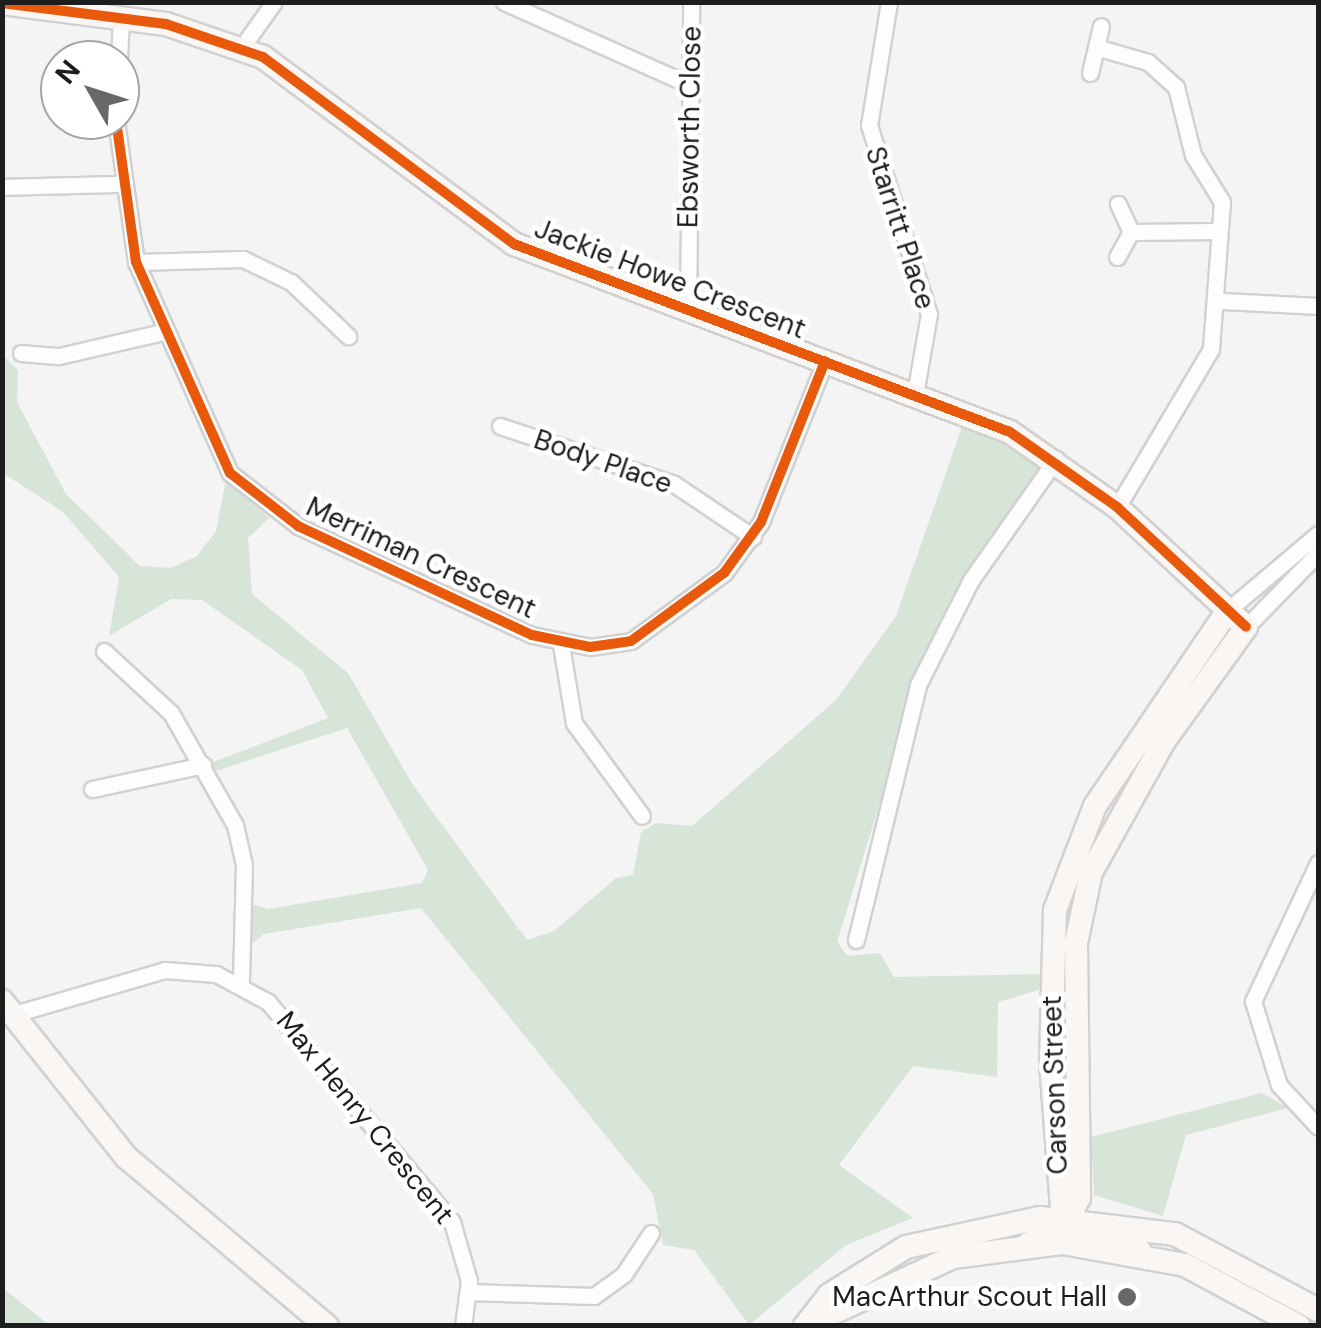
<!DOCTYPE html>
<style>
body{margin:0}
#map{position:relative;width:1321px;height:1328px;overflow:hidden;background:#f4f4f5;font-family:"DM Sans",sans-serif}
div>[style]{position:absolute}
.green>*{inset:0;background:#d6e5d8}
.roads{filter:drop-shadow(2px 0 #d1d1d2) drop-shadow(-2px 0 #d1d1d2) drop-shadow(0 2px #d1d1d2) drop-shadow(0 -2px #d1d1d2)}
.street>*{height:15px;margin:-7.5px;padding:0 7.5px;transform-origin:7.5px;border-radius:7.5px;background:#fdfdfe}
.secondary>*{height:22px;margin:-11px;padding:0 11px;transform-origin:11px;border-radius:11px;background:#f9f6f4}
.cycleway>*{height:10px;margin:-5px;padding:0 5px;transform-origin:5px;border-radius:5px;background:#e8590c}
.dots>*{width:28px;height:28px;translate:-50% -50%;box-sizing:border-box;border:5px solid #fff;border-radius:50%}
span{translate:-50% -50%;white-space:nowrap;text-align:center;line-height:1.15;-webkit-text-stroke:9px #fff;paint-order:stroke}
.street-label{font-size:28px;color:#1d1d1e}
.poi-label{font-size:28px;color:#1d1d1e}
.right{translate:-100% -50%;text-align:right}
.frame{position:absolute;inset:0;border:5px solid #1d1d1e;pointer-events:none}
.north{position:absolute;left:40px;top:40px;width:100px;height:100px;box-sizing:border-box;background:#fff;border:2px solid #a5a5a5;border-radius:50%;rotate:309deg;font-size:28px;font-weight:700;line-height:40px;text-align:center;color:#1d1d1e}
.north::after{content:'';display:block;margin:auto;width:35px;height:45px;background:#686869;clip-path:polygon(50% 0,100% 100%,50% 72%,0 100%)}
</style>
<div id="map">
<div class="green">
<i style="clip-path:polygon(2px 355px,18px 370px,17px 402px,66px 494px,140px 566px,170px 568px,197px 556px,216px 531px,226px 480px,269px 518px,248px 538px,252px 594px,348px 673px,413px 785px,527px 940px,554px 931px,616px 878px,633px 875px,641px 832px,656px 823px,692px 826px,836px 700px,896px 616px,965px 418px,1035px 454px,1039px 472px,928px 647px,837px 942px,848px 956px,880px 953px,894px 977px,1044px 974px,1039px 990px,998px 1002px,997px 1077px,913px 1066px,839px 1165px,913px 1218px,846px 1245px,749px 1325px,694px 1250px,663px 1245px,653px 1194px,421px 908px,264px 934px,247px 948px,251px 904px,268px 909px,422px 883px,428px 870px,347px 728px,216px 771px,211px 763px,328px 718px,302px 670px,202px 600px,171px 599px,109px 636px,119px 577px,63px 512px,3px 473px)"></i>
<i style="clip-path:polygon(1262px 1093px,1288px 1108px,1186px 1135px,1163px 1216px,1094px 1195px,1091px 1137px)"></i>
<i style="clip-path:polygon(2px 1288px,3px 1288px,49px 1325px,3px 1325px)"></i>
</div>
<div class="roads">
<div class="street">
<i style="left:504px;top:2px;width:204px;rotate:24deg"></i>
<i style="left:889px;top:2px;width:125px;rotate:99.2deg"></i>
<i style="left:869px;top:125px;width:198px;rotate:72.4deg"></i>
<i style="left:929px;top:314px;width:81px;rotate:99.9deg"></i>
<i style="left:242px;top:47px;width:55px;rotate:-54.6deg"></i>
<i style="left:1099px;top:48px;width:51px;rotate:15.9deg"></i>
<i style="left:1148px;top:62px;width:38px;rotate:42deg"></i>
<i style="left:1176px;top:87px;width:70px;rotate:76deg"></i>
<i style="left:1193px;top:155px;width:55px;rotate:58.3deg"></i>
<i style="left:1222px;top:202px;width:147px;rotate:94.3deg"></i>
<i style="left:1211px;top:349px;width:184px;rotate:120.7deg"></i>
<i style="left:119px;top:60px;width:42px;rotate:-87.3deg"></i>
<i style="left:1090px;top:73px;width:48px;rotate:-76.8deg"></i>
<i style="left:116px;top:120px;width:143px;rotate:82deg"></i>
<i style="left:136px;top:262px;width:231px;rotate:66deg"></i>
<i style="left:230px;top:473px;width:86px;rotate:37.9deg"></i>
<i style="left:298px;top:526px;width:258px;rotate:25deg"></i>
<i style="left:532px;top:635px;width:59px;rotate:11.7deg"></i>
<i style="left:590px;top:647px;width:41px;rotate:-8.3deg"></i>
<i style="left:631px;top:641px;width:115px;rotate:-36.2deg"></i>
<i style="left:724px;top:573px;width:63px;rotate:-54deg"></i>
<i style="left:761px;top:522px;width:173px;rotate:-68.3deg"></i>
<i style="left:2px;top:187px;width:116px;rotate:-1.5deg"></i>
<i style="left:1131px;top:232px;width:85px;rotate:-0.7deg"></i>
<i style="left:1117px;top:257px;width:29px;rotate:-61deg"></i>
<i style="left:1131px;top:232px;width:31px;rotate:-115deg"></i>
<i style="left:136px;top:262px;width:107px;rotate:-1.6deg"></i>
<i style="left:243px;top:259px;width:53px;rotate:25.6deg"></i>
<i style="left:291px;top:282px;width:79px;rotate:43.5deg"></i>
<i style="left:1221px;top:301px;width:95px;rotate:3deg"></i>
<i style="left:688px;top:311px;width:309px;rotate:-89.4deg"></i>
<i style="left:21px;top:353px;width:38px;rotate:5deg"></i>
<i style="left:59px;top:356px;width:107px;rotate:-13deg"></i>
<i style="left:500px;top:426px;width:183px;rotate:18.4deg"></i>
<i style="left:674px;top:484px;width:95px;rotate:33.9deg"></i>
<i style="left:1228px;top:610px;width:118px;rotate:-40.2deg"></i>
<i style="left:1246px;top:627px;width:103px;rotate:-45.8deg"></i>
<i style="left:561px;top:645px;width:79px;rotate:80.5deg"></i>
<i style="left:574px;top:723px;width:115px;rotate:53.8deg"></i>
<i style="left:104px;top:651px;width:91px;rotate:42.8deg"></i>
<i style="left:171px;top:713px;width:129px;rotate:60.3deg"></i>
<i style="left:235px;top:825px;width:41px;rotate:77.3deg"></i>
<i style="left:244px;top:865px;width:118px;rotate:91.5deg"></i>
<i style="left:92px;top:789px;width:114px;rotate:-12.2deg"></i>
<i style="left:1318px;top:863px;width:153px;rotate:115.2deg"></i>
<i style="left:1253px;top:1001px;width:88px;rotate:72.8deg"></i>
<i style="left:1279px;top:1085px;width:57px;rotate:47.1deg"></i>
<i style="left:856px;top:940px;width:262px;rotate:-76.3deg"></i>
<i style="left:918px;top:685px;width:118px;rotate:-63.2deg"></i>
<i style="left:971px;top:580px;width:148px;rotate:-54.9deg"></i>
<i style="left:11px;top:1015px;width:160px;rotate:-16.3deg"></i>
<i style="left:165px;top:970px;width:51px;rotate:4.5deg"></i>
<i style="left:216px;top:974px;width:59px;rotate:28.3deg"></i>
<i style="left:268px;top:1002px;width:287px;rotate:50.1deg"></i>
<i style="left:452px;top:1222px;width:61px;rotate:73.9deg"></i>
<i style="left:469px;top:1281px;width:45px;rotate:97.6deg"></i>
<i style="left:469px;top:1292px;width:125px;rotate:1.8deg"></i>
<i style="left:594px;top:1296px;width:37px;rotate:-36deg"></i>
<i style="left:624px;top:1274px;width:49px;rotate:-56.6deg"></i>
</div>
<div class="secondary">
<i style="left:2px;top:3px;width:165px;rotate:7.3deg"></i>
<i style="left:166px;top:24px;width:102px;rotate:18.8deg"></i>
<i style="left:263px;top:57px;width:313px;rotate:36.7deg"></i>
<i style="left:514px;top:244px;width:530px;rotate:20.76deg"></i>
<i style="left:1010px;top:432px;width:131px;rotate:35deg"></i>
<i style="left:1117px;top:507px;width:176px;rotate:42.9deg"></i>
<i style="left:1246px;top:627px;width:140px;rotate:125.7deg"></i>
<i style="left:1164px;top:741px;width:150px;rotate:119.1deg"></i>
<i style="left:1091px;top:872px;width:73px;rotate:101.9deg"></i>
<i style="left:1076px;top:943px;width:255px;rotate:89.3deg"></i>
<i style="left:1079px;top:1198px;width:32px;rotate:120deg"></i>
<i style="left:1063px;top:1226px;width:39px;rotate:153deg"></i>
<i style="left:2px;top:1001px;width:199px;rotate:51.5deg"></i>
<i style="left:126px;top:1157px;width:263px;rotate:40.1deg"></i>
<i style="left:1140px;top:1251px;width:57px;rotate:-162.5deg"></i>
<i style="left:1086px;top:1234px;width:35px;rotate:-134deg"></i>
<i style="left:1062px;top:1209px;width:147px;rotate:-94.3deg"></i>
<i style="left:1051px;top:1062px;width:152px;rotate:-88.5deg"></i>
<i style="left:1055px;top:910px;width:111px;rotate:-69deg"></i>
<i style="left:1095px;top:806px;width:237px;rotate:-55.8deg"></i>
<i style="left:807px;top:1325px;width:161px;rotate:-25deg"></i>
<i style="left:953px;top:1257px;width:111px;rotate:-7.3deg"></i>
<i style="left:1063px;top:1243px;width:124px;rotate:10.2deg"></i>
<i style="left:1185px;top:1265px;width:129px;rotate:28.2deg"></i>
<i style="left:805px;top:1326px;width:39px;rotate:-52deg"></i>
<i style="left:829px;top:1295px;width:91px;rotate:-31.9deg"></i>
<i style="left:906px;top:1247px;width:137px;rotate:-12.2deg"></i>
<i style="left:1040px;top:1218px;width:136px;rotate:6.8deg"></i>
<i style="left:1175px;top:1234px;width:162px;rotate:28deg"></i>
</div>
</div>
<div class="cycleway">
<i style="left:2px;top:3px;width:165px;rotate:7.3deg"></i>
<i style="left:166px;top:24px;width:102px;rotate:18.8deg"></i>
<i style="left:263px;top:57px;width:313px;rotate:36.7deg"></i>
<i style="left:514px;top:244px;width:530px;rotate:20.76deg"></i>
<i style="left:1010px;top:432px;width:131px;rotate:35deg"></i>
<i style="left:1117px;top:507px;width:176px;rotate:42.9deg"></i>
<i style="left:116px;top:120px;width:143px;rotate:82deg"></i>
<i style="left:136px;top:262px;width:231px;rotate:66deg"></i>
<i style="left:230px;top:473px;width:86px;rotate:37.9deg"></i>
<i style="left:298px;top:526px;width:258px;rotate:25deg"></i>
<i style="left:532px;top:635px;width:59px;rotate:11.7deg"></i>
<i style="left:590px;top:647px;width:41px;rotate:-8.3deg"></i>
<i style="left:631px;top:641px;width:115px;rotate:-36.2deg"></i>
<i style="left:724px;top:573px;width:63px;rotate:-54deg"></i>
<i style="left:761px;top:522px;width:173px;rotate:-68.3deg"></i>
</div>
<div class="dots">
<i style="left:1127px;top:1297px;background:#686869"></i>
</div>
<div class="street-label">
<span style="left:690px;top:127px;rotate:-89deg">Ebsworth Close</span>
<span style="left:900px;top:228px;rotate:72deg">Starritt Place</span>
<span style="left:670px;top:279px;rotate:21deg">Jackie Howe Crescent</span>
<span style="left:603px;top:462px;rotate:19deg">Body Place</span>
<span style="left:421px;top:558px;rotate:25deg">Merriman Crescent</span>
<span style="left:1055px;top:1085px;rotate:-92deg">Carson Street</span>
<span style="left:365px;top:1118px;rotate:51deg">Max Henry Crescent</span>
</div>
<div class="poi-label">
<span class="right" style="left:1107px;top:1297px">MacArthur Scout Hall</span>
</div>
<div class="frame"></div>
<div class="north">N</div>
</div>
